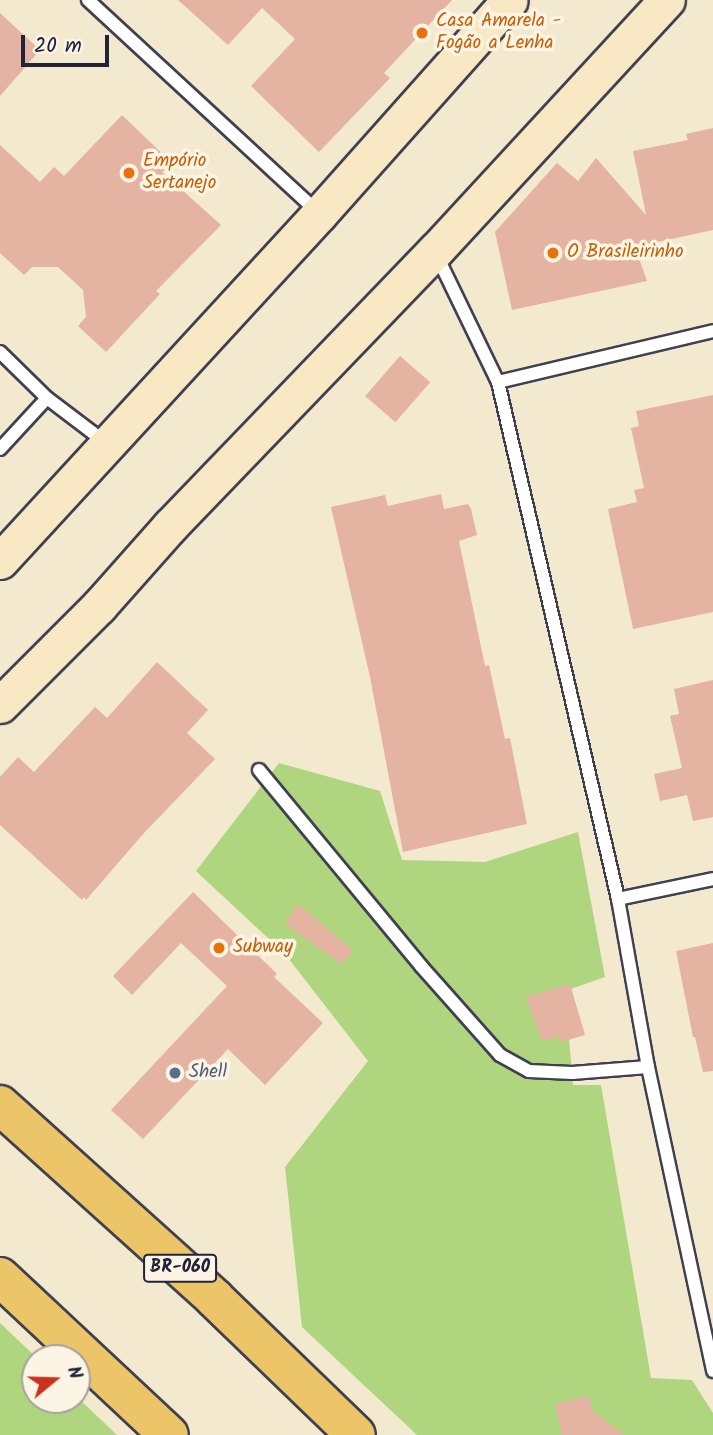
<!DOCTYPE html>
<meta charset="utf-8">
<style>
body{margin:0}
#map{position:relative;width:713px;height:1435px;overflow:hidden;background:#f2e9ce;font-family:Kalam,sans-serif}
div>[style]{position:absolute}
.green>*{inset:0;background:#afd57e}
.building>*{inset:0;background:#e5b3a1;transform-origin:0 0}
.roads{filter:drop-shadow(2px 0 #414051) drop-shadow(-2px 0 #414051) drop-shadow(0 2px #414051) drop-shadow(0 -2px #414051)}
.service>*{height:12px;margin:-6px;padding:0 6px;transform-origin:6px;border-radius:6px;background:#fff}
.secondary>*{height:35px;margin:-17.5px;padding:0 17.5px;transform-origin:17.5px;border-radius:17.5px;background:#f8e8c3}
.trunk>*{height:38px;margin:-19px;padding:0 19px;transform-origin:19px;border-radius:19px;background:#edc569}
.dots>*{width:19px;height:19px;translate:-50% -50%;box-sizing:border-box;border:4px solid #fcf5e5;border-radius:50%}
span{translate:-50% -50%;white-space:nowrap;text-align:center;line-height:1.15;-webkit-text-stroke:7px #fcf5e5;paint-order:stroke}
.shield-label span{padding:2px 5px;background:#fcf5e5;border:2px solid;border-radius:5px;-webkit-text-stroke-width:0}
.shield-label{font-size:18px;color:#22223b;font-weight:700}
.food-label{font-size:19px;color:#c56008}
.left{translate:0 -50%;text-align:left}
.service-label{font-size:19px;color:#4e5e75}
.north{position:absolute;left:21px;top:1344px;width:70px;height:70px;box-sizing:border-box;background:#fcf5e5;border:2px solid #a5a1a1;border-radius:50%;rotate:71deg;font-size:19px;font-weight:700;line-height:28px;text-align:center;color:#22223b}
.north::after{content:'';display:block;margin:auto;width:24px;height:32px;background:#c8321e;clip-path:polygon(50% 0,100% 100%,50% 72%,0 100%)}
.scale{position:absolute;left:21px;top:35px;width:88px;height:32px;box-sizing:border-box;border:4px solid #22223b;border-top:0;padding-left:9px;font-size:21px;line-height:24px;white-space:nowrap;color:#22223b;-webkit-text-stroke:5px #fcf5e5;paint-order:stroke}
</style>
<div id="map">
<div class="green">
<i style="clip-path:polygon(279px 763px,380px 791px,402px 860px,485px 862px,578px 832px,605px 977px,565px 991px,573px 1085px,601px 1085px,651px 1378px,692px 1380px,713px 1413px,713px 1435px,417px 1435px,302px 1327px,285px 1167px,368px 1061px,285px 954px,196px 871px)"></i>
<i style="clip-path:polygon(0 1323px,37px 1358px,35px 1400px,77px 1400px,77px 1397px,117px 1435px,0 1435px)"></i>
</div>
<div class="building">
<i style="clip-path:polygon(178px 0,452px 0,384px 73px,390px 78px,319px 152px,251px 86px,295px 39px,262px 8px,228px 45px)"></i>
<i style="clip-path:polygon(0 13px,40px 50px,0 96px)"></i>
<i style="clip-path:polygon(122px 115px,172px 163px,162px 172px,221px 225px,156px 291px,160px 294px,106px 352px,78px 326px,86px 317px,83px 290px,58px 267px,32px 267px,24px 275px,0 253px,0 145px,40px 182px,54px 167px,64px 176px)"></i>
<i style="clip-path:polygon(713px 128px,713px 230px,635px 247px,647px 281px,512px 310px,495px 232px,557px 163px,578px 181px,596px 158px,646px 215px,633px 151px,688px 140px,686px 134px)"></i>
<i style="left:400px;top:356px;width:40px;height:53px;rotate:41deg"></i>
<i style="clip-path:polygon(713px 395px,713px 612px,633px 629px,608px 509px,637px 502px,634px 490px,644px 488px,631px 428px,639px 426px,636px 411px)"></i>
<i style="clip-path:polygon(441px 494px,444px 509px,468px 504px,471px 509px,477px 535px,459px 541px,485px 666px,489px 665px,505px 739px,510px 738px,527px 824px,403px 852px,370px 677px,331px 507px,385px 495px,388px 506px)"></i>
<i style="clip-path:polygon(157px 662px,208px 710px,187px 733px,215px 759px,144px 833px,86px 900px,84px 897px,82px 900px,0 825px,0 777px,18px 757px,34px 772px,95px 707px,107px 718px)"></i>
<i style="clip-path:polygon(713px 680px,713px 817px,693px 821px,687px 795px,660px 801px,654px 774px,682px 768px,670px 716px,679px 714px,674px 689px)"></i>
<i style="clip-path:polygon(193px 892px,277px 974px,274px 977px,323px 1023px,265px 1085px,228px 1049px,143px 1139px,111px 1110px,227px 986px,181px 943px,132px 995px,113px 976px)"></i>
<i style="clip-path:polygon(298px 904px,353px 950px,342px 964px,285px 924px)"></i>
<i style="clip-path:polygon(713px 943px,713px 1071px,703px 1072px,695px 1037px,693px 1037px,676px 951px)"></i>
<i style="clip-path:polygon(570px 984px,585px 1035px,561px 1042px,560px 1036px,542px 1041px,526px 997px)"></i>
<i style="clip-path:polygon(589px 1396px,592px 1410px,624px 1435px,562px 1435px,555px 1404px)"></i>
</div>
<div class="roads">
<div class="service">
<i style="left:88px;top:0;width:311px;rotate:42.7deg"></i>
<i style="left:436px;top:254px;width:142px;rotate:64.2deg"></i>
<i style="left:498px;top:382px;width:531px;rotate:76.93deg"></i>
<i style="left:618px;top:899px;width:171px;rotate:79.9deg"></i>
<i style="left:648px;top:1067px;width:311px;rotate:77.9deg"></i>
<i style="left:0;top:352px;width:66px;rotate:44.4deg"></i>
<i style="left:47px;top:398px;width:73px;rotate:37.2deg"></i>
<i style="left:498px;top:382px;width:221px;rotate:-13.3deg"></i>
<i style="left:0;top:449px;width:69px;rotate:-47.3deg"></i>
<i style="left:259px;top:770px;width:254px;rotate:50.4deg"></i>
<i style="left:421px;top:966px;width:119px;rotate:48.4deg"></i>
<i style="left:500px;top:1055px;width:33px;rotate:29deg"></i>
<i style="left:529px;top:1071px;width:43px;rotate:2.7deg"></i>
<i style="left:572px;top:1073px;width:76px;rotate:-4.5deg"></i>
<i style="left:618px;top:899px;width:97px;rotate:-11.9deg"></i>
</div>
<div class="secondary">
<i style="left:0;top:561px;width:473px;rotate:-47.4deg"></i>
<i style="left:320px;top:213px;width:285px;rotate:-48.3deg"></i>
<i style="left:0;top:705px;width:140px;rotate:-45deg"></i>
<i style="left:99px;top:606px;width:107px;rotate:-48.4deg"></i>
<i style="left:170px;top:526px;width:382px;rotate:-46.1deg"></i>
<i style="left:435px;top:251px;width:342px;rotate:-47.3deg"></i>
</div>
<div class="trunk">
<i style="left:0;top:1105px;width:288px;rotate:42deg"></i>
<i style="left:214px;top:1298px;width:197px;rotate:44deg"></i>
<i style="left:0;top:1277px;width:231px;rotate:43.1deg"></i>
</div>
</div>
<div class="dots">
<i style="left:422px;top:33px;background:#e8710a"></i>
<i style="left:129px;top:173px;background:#e8710a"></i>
<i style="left:553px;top:253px;background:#e8710a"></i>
<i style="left:219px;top:948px;background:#e8710a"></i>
<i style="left:175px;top:1073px;background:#5c6f8a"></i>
</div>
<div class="shield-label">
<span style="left:180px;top:1268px">BR-060</span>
</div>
<div class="food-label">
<span class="left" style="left:436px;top:33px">Casa Amarela -<br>Fogão a Lenha</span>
<span class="left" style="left:143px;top:173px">Empório<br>Sertanejo</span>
<span class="left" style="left:567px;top:253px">O Brasileirinho</span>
<span class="left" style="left:233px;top:948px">Subway</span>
</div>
<div class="service-label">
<span class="left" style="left:189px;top:1073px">Shell</span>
</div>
<div class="north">N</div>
<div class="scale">20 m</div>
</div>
